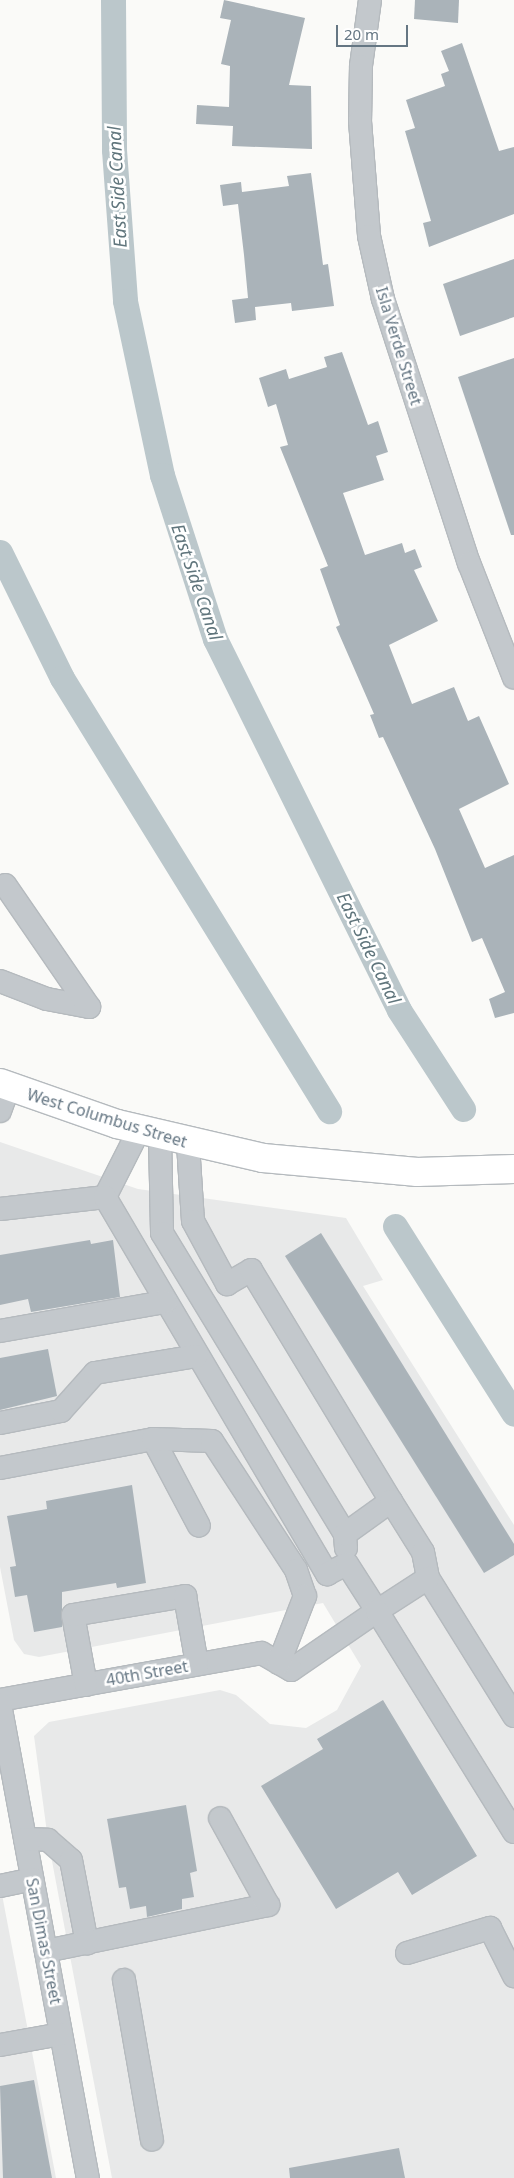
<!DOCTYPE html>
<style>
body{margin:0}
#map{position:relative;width:514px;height:2178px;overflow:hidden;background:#fafaf8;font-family:"Noto Sans",sans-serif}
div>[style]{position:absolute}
.built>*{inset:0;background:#e8e9e9}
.canal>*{height:25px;margin:-12.5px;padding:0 12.5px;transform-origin:12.5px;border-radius:12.5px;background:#bbc7cb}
.building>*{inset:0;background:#aab3b9}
.roads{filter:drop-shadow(1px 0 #b5babe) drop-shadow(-1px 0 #b5babe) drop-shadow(0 1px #b5babe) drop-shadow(0 -1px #b5babe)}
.minor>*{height:22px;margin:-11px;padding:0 11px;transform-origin:11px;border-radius:11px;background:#c3c8cc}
.major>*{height:28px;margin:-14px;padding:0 14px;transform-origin:14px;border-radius:14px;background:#fff}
span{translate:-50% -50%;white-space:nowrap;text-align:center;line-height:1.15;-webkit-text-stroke:5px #fff;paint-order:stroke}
.street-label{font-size:16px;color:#657683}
.water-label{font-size:18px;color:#60757c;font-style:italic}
.scale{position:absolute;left:336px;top:25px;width:72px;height:22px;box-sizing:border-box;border:2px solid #657683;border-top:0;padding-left:6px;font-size:15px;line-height:18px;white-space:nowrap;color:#657683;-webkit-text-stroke:4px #fff;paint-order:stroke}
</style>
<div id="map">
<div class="built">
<i style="clip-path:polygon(0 1142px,138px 1189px,346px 1218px,383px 1280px,363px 1286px,514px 1525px,514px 2178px,112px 2178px,48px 1840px,34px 1736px,49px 1722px,220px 1690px,236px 1695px,270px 1724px,306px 1728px,337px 1710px,361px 1666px,323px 1603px,39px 1657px,24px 1654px,14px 1640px,0 1567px)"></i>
<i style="clip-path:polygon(0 1884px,56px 2178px,0 2178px)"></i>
</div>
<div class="canal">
<i style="left:113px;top:0;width:150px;rotate:89.6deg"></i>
<i style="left:114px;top:150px;width:151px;rotate:85.8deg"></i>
<i style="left:125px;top:301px;width:178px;rotate:78deg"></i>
<i style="left:162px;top:475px;width:172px;rotate:72.1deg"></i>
<i style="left:215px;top:639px;width:414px;rotate:63.6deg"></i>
<i style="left:399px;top:1010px;width:118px;rotate:57.1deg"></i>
<i style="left:0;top:552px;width:140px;rotate:63.8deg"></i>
<i style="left:62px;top:678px;width:509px;rotate:58.34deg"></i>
<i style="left:395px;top:1226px;width:222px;rotate:57.7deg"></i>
</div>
<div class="building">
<i style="clip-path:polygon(224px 0,305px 18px,289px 85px,311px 86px,312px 149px,232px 146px,233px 126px,196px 124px,197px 105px,229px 107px,230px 66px,221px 64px,231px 20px,220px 18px)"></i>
<i style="clip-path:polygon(415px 0,459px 0,458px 23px,414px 19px)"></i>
<i style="clip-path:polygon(462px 43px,499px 151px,514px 147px,514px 214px,429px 247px,423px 223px,431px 221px,405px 131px,415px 128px,406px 100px,445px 86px,441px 74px,449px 71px,441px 51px)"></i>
<i style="clip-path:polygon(311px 173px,323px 265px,328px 264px,334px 306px,292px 311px,291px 303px,255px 307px,256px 320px,235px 323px,232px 300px,248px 298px,244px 255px,238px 204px,223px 206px,220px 185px,241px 182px,242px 192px,289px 186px,287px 176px)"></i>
<i style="clip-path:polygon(514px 259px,514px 317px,460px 336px,443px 284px)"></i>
<i style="clip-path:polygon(342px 352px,368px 425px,378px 421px,388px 452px,376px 456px,384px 480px,343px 493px,365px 555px,402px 543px,405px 553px,415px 549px,422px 567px,414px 570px,438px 621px,389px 645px,412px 704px,454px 687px,468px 721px,479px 716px,509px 784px,459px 809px,485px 868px,514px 855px,514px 1013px,495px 1018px,489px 999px,505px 992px,482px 938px,472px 942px,435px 849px,383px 737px,379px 738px,370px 715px,374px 714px,336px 627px,340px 625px,320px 569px,328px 566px,280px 447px,288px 445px,276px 404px,268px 407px,259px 378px,286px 369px,289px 379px,327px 367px,324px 357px)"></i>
<i style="clip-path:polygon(514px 358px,514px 535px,511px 535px,458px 377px)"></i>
<i style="clip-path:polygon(321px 1233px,514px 1544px,514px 1555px,484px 1573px,285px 1256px)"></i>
<i style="clip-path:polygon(90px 1240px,91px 1244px,113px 1240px,120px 1297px,31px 1312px,28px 1299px,0 1305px,0 1255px)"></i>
<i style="clip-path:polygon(48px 1349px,57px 1396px,0 1410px,0 1358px)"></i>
<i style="clip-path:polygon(132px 1485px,146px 1583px,117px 1588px,116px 1583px,62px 1592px,62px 1627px,34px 1632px,27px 1595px,15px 1597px,10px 1567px,16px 1566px,7px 1516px,47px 1509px,46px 1501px)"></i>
<i style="clip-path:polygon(383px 1700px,477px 1856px,412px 1895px,398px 1872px,336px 1909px,261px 1786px,323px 1749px,317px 1739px)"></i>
<i style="clip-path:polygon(186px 1805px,197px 1871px,190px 1873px,194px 1897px,182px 1899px,182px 1909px,147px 1917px,146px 1906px,130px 1909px,126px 1887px,119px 1888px,107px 1819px)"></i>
<i style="clip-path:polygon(34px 2080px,52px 2178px,3px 2178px,0 2086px)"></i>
<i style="clip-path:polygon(399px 2148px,405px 2178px,290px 2178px,289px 2168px)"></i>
</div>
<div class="roads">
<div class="minor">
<i style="left:370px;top:0;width:67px;rotate:97.8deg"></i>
<i style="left:361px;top:66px;width:55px;rotate:91deg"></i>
<i style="left:360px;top:121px;width:115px;rotate:85.5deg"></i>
<i style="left:369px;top:236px;width:65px;rotate:77.5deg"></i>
<i style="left:383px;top:299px;width:278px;rotate:72deg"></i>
<i style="left:469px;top:563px;width:123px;rotate:68.6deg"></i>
<i style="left:0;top:981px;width:50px;rotate:21deg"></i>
<i style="left:47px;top:999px;width:43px;rotate:10.8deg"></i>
<i style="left:89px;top:1007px;width:148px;rotate:-124.5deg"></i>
<i style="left:0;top:1111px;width:27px;rotate:-70deg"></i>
<i style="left:160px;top:1136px;width:97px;rotate:88.8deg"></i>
<i style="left:162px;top:1233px;width:352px;rotate:58.7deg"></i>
<i style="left:345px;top:1534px;width:14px;rotate:86deg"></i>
<i style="left:188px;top:1144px;width:77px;rotate:86.3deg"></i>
<i style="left:193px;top:1221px;width:72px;rotate:61.6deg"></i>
<i style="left:227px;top:1284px;width:28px;rotate:-30deg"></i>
<i style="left:251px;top:1270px;width:270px;rotate:58.8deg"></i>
<i style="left:391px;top:1501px;width:57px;rotate:144.3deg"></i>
<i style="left:105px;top:1197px;width:75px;rotate:-63.1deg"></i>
<i style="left:0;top:1209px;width:106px;rotate:-6.5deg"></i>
<i style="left:105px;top:1197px;width:438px;rotate:59.5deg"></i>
<i style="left:327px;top:1574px;width:22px;rotate:-27deg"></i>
<i style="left:347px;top:1564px;width:56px;rotate:57.4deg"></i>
<i style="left:377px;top:1611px;width:104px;rotate:145.5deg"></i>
<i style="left:291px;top:1670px;width:34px;rotate:-150deg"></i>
<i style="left:261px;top:1653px;width:265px;rotate:169.8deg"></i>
<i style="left:0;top:1331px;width:168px;rotate:-10deg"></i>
<i style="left:0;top:1423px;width:62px;rotate:-11.1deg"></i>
<i style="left:61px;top:1411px;width:51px;rotate:-48.2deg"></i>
<i style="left:95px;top:1373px;width:103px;rotate:-9.5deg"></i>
<i style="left:153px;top:1439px;width:98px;rotate:62.1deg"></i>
<i style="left:0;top:1468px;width:156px;rotate:-10.7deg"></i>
<i style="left:153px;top:1439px;width:59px;rotate:1.9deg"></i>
<i style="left:212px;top:1441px;width:154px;rotate:56.9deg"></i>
<i style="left:296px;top:1570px;width:28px;rotate:71deg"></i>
<i style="left:305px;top:1596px;width:72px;rotate:111.2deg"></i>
<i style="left:391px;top:1501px;width:60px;rotate:57.9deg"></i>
<i style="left:423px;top:1552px;width:26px;rotate:79deg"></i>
<i style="left:86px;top:1685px;width:71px;rotate:-100.5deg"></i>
<i style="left:73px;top:1615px;width:114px;rotate:-9.6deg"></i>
<i style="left:185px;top:1596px;width:69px;rotate:80deg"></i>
<i style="left:0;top:1704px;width:482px;rotate:79.5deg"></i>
<i style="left:514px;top:1716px;width:163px;rotate:-121.9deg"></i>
<i style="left:428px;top:1578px;width:61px;rotate:147.1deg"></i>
<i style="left:377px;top:1611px;width:260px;rotate:58.2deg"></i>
<i style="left:25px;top:1839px;width:23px;rotate:2deg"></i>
<i style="left:48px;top:1840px;width:30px;rotate:41deg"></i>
<i style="left:71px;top:1860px;width:85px;rotate:79.1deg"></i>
<i style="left:0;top:1886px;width:33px;rotate:-12deg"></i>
<i style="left:46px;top:1951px;width:227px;rotate:-11.7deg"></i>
<i style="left:268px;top:1905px;width:99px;rotate:-118.9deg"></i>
<i style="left:407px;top:1953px;width:87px;rotate:-16.8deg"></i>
<i style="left:490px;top:1928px;width:54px;rotate:63.4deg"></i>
<i style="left:124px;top:1980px;width:162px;rotate:80.1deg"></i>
<i style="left:0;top:2045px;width:62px;rotate:-10.2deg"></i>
</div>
<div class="major">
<i style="left:0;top:1083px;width:124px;rotate:19.3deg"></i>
<i style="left:117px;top:1124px;width:150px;rotate:13.1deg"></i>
<i style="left:263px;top:1158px;width:155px;rotate:5.2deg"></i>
<i style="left:417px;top:1172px;width:97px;rotate:-1.8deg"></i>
</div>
</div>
<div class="street-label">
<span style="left:399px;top:346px;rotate:73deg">Isla Verde Street</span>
<span style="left:107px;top:1118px;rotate:17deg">West Columbus Street</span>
<span style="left:147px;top:1673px;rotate:-10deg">40th Street</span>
<span style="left:44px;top:1941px;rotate:79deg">San Dimas Street</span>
</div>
<div class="water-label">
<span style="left:117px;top:187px;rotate:-93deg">East Side Canal</span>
<span style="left:197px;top:582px;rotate:71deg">East Side Canal</span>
<span style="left:369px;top:948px;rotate:64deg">East Side Canal</span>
</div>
<div class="scale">20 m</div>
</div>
